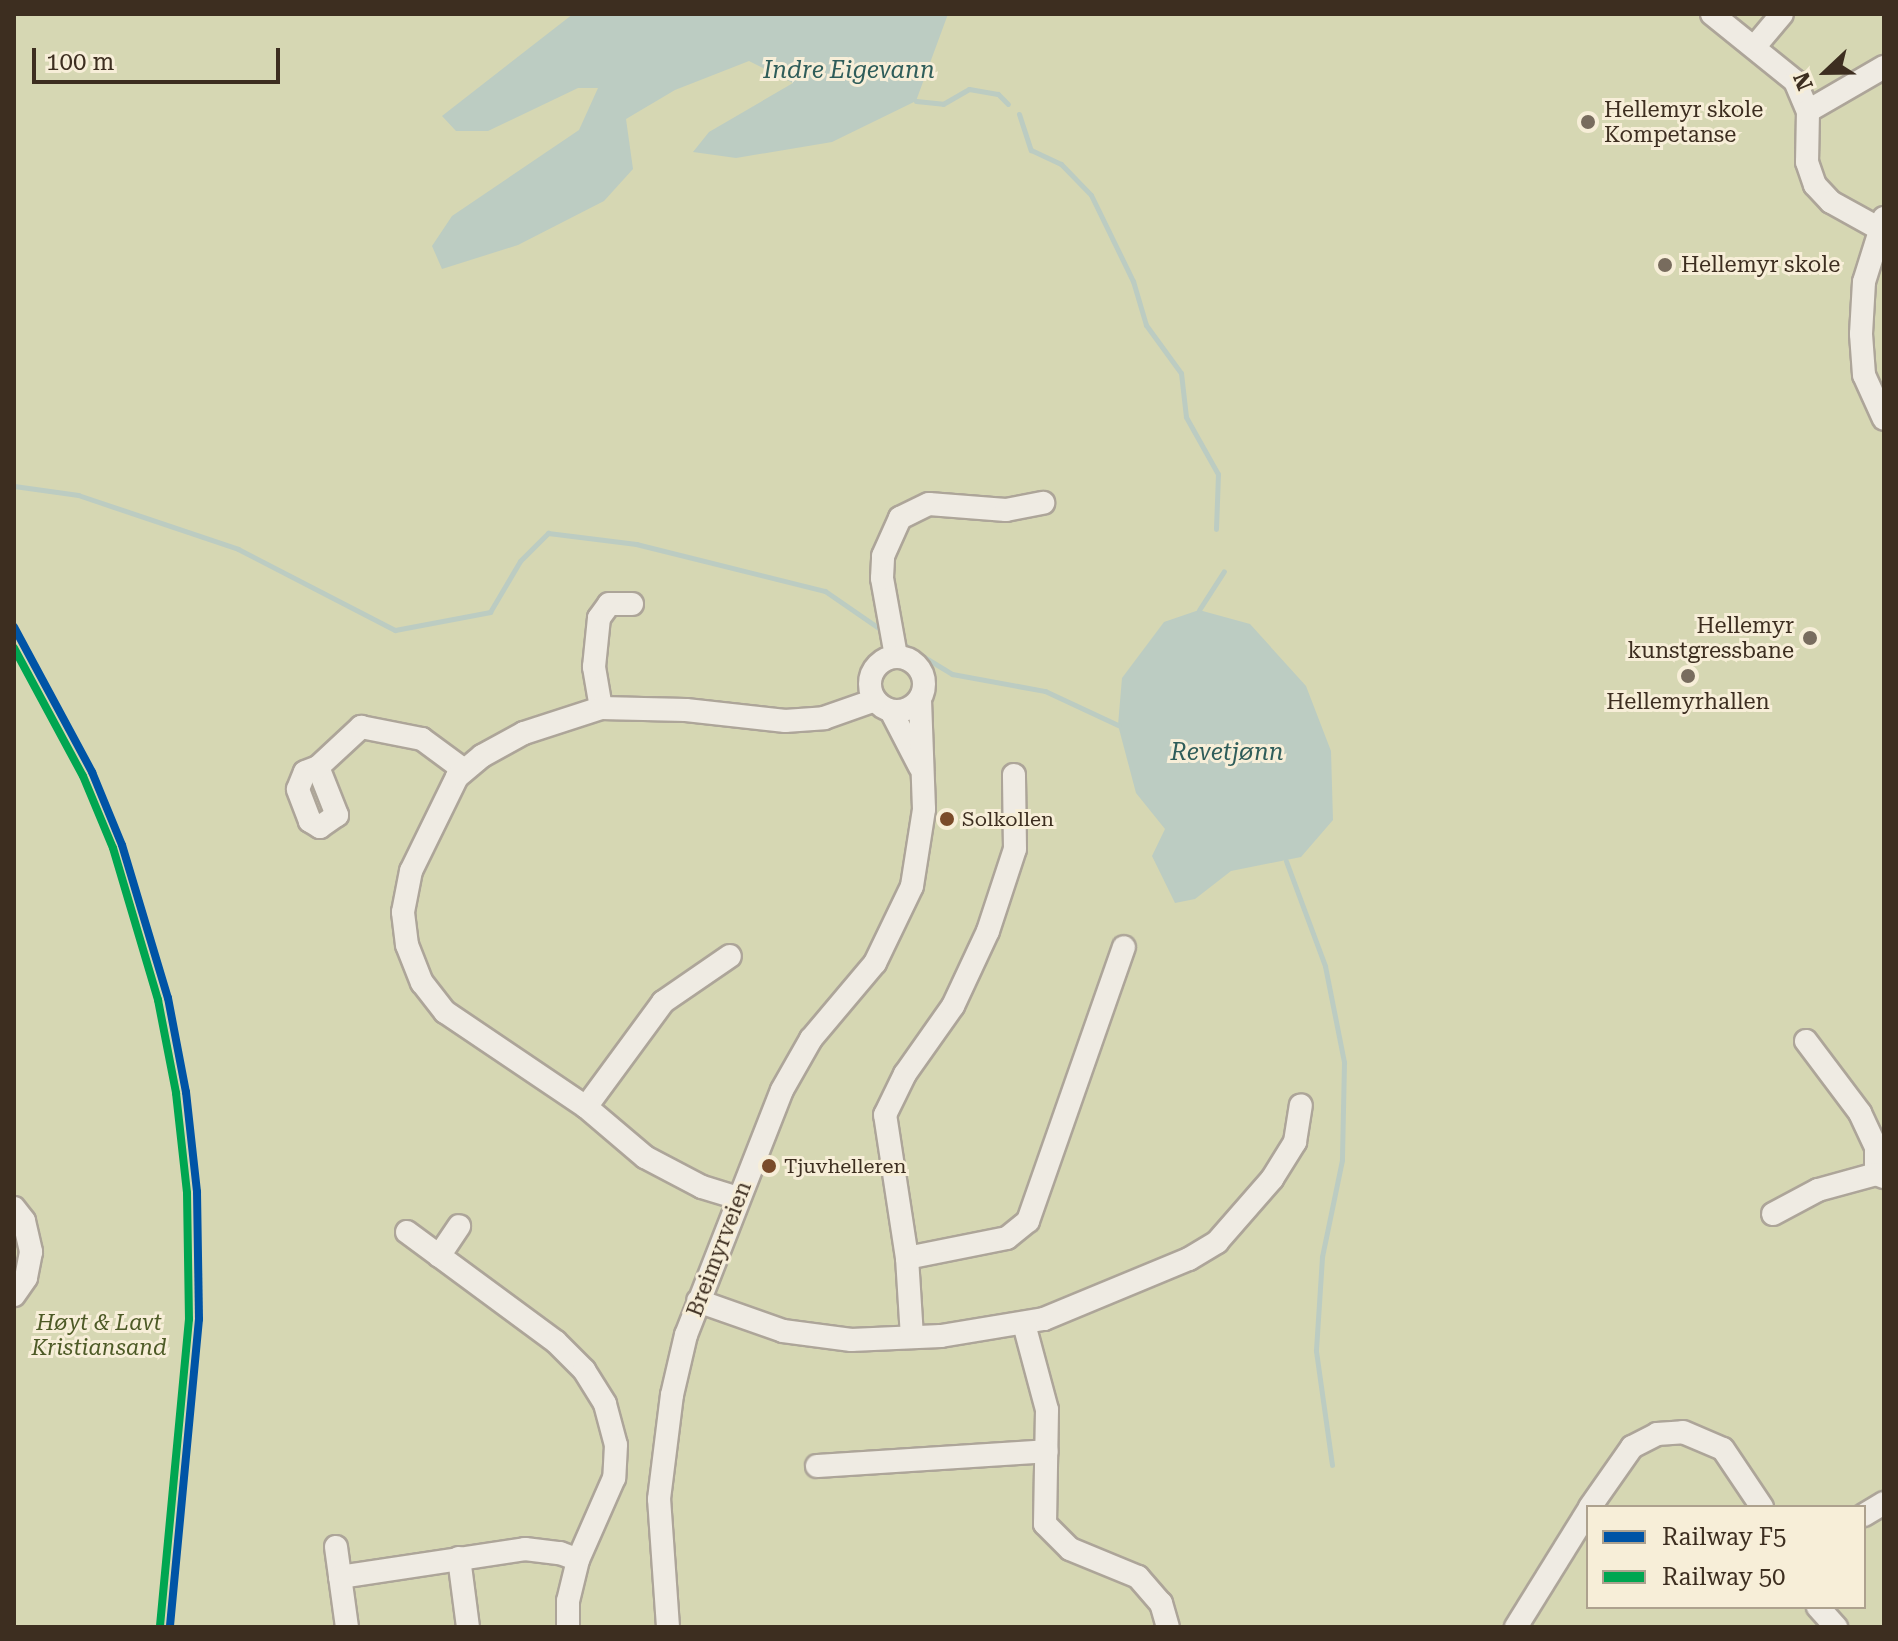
<!DOCTYPE html>
<meta charset="utf-8">
<style>
body{margin:0}
#map{position:relative;width:1898px;height:1641px;overflow:hidden;background:#e7e0d1;font-family:"Roboto Serif",serif}
div>[style]{position:absolute}
.green>*{inset:0;background:#d6d7b3}
.water>*{inset:0;background:#bcccc2}
.stream>*{height:5px;margin:-2.5px;padding:0 2.5px;transform-origin:2.5px;border-radius:2.5px;background:#bcccc2}
.roads{filter:drop-shadow(2px 0 #ada599) drop-shadow(-2px 0 #ada599) drop-shadow(0 2px #ada599) drop-shadow(0 -2px #ada599)}
.minor>*{height:22px;margin:-11px;padding:0 11px;transform-origin:11px;border-radius:11px;background:#efebe3}
.minor>.ring{margin:-11px;padding:0;box-sizing:content-box;background:none;border:22px solid #efebe3;border-radius:50%}
.rail-1>*{height:8px;margin:-4px;padding:0 4px;transform-origin:4px;border-radius:4px;background:#0054a6}
.rail-2>*{height:8px;margin:-4px;padding:0 4px;transform-origin:4px;border-radius:4px;background:#00a651}
.dots>*{width:22px;height:22px;translate:-50% -50%;box-sizing:border-box;border:4px solid #f7eed8;border-radius:50%}
span{translate:-50% -50%;white-space:nowrap;text-align:center;line-height:1.15;-webkit-text-stroke:6px #f7eed8;paint-order:stroke}
.bus-label{font-size:20px;color:#3d2e20}
.left{translate:0 -50%;text-align:left}
.poi-label{font-size:22px;color:#3d2e20}
.right{translate:-100% -50%;text-align:right}
.street-label{font-size:22px;color:#3d2e20}
.park-label{font-size:22px;color:#4d5a26;font-style:italic}
.water-label{font-size:24px;color:#2f5d5a;font-style:italic}
.frame{position:absolute;inset:0;border:16px solid #3d2e20;pointer-events:none}
.legend{position:absolute;left:1586px;top:1505px;width:280px;height:104px;box-sizing:border-box;background:#f7eed8;border:2px solid #ada18e;margin:0;padding:10px 14px;list-style:none;font-size:24px;color:#3d2e20}
.legend li{display:flex;align-items:center;gap:16px;height:40px}
.legend b{width:40px;border:2px solid #ada18e}
.north{position:absolute;left:1786px;top:32px;width:80px;height:80px;-webkit-text-stroke:6px #f7eed8;paint-order:stroke;rotate:248deg;font-size:22px;font-weight:700;line-height:32px;text-align:center;color:#3d2e20}
.north::after{content:'';display:block;margin:auto;width:28px;height:36px;background:#3d2e20;clip-path:polygon(50% 0,100% 100%,50% 72%,0 100%)}
.scale{position:absolute;left:32px;top:48px;width:248px;height:36px;box-sizing:border-box;border:4px solid #3d2e20;border-top:0;padding-left:10px;font-size:24px;line-height:28px;white-space:nowrap;color:#3d2e20;-webkit-text-stroke:6px #f7eed8;paint-order:stroke}
</style>
<div id="map">
<div class="green">
<i style="clip-path:polygon(evenodd,14px 14px,1884px 14px,1884px 1627px,14px 1627px,14px 14px,1588px 1507px,1864px 1507px,1864px 1607px,1588px 1607px,1588px 1507px)"></i>
</div>
<div class="water">
<i style="clip-path:polygon(573px 14px,948px 14px,916px 101px,832px 142px,736px 158px,693px 152px,709px 132px,793px 83px,749px 61px,675px 90px,626px 119px,633px 169px,604px 201px,518px 245px,442px 269px,432px 246px,452px 216px,579px 130px,598px 88px,578px 88px,488px 131px,456px 131px,442px 116px)"></i>
<i style="clip-path:polygon(1199px 610px,1250px 624px,1306px 686px,1331px 751px,1333px 820px,1301px 857px,1231px 871px,1195px 899px,1175px 903px,1152px 856px,1165px 829px,1136px 793px,1118px 725px,1122px 678px,1164px 622px)"></i>
</div>
<div class="stream">
<i style="left:916px;top:101px;width:27px;rotate:6deg"></i>
<i style="left:943px;top:104px;width:30px;rotate:-30deg"></i>
<i style="left:969px;top:89px;width:29px;rotate:10deg"></i>
<i style="left:998px;top:94px;width:14px;rotate:45deg"></i>
<i style="left:1019px;top:114px;width:38px;rotate:72deg"></i>
<i style="left:1031px;top:150px;width:33px;rotate:25deg"></i>
<i style="left:1061px;top:164px;width:43px;rotate:45.9deg"></i>
<i style="left:1091px;top:195px;width:96px;rotate:64deg"></i>
<i style="left:1133px;top:281px;width:46px;rotate:73.5deg"></i>
<i style="left:1146px;top:325px;width:59px;rotate:53.9deg"></i>
<i style="left:1181px;top:373px;width:44px;rotate:83.5deg"></i>
<i style="left:1186px;top:417px;width:65px;rotate:60.7deg"></i>
<i style="left:1218px;top:474px;width:55px;rotate:92.1deg"></i>
<i style="left:14px;top:486px;width:65px;rotate:8deg"></i>
<i style="left:78px;top:495px;width:169px;rotate:18.6deg"></i>
<i style="left:238px;top:549px;width:177px;rotate:27.3deg"></i>
<i style="left:395px;top:630px;width:97px;rotate:-10.7deg"></i>
<i style="left:490px;top:612px;width:59px;rotate:-59.5deg"></i>
<i style="left:520px;top:561px;width:40px;rotate:-45deg"></i>
<i style="left:548px;top:533px;width:89px;rotate:7.1deg"></i>
<i style="left:636px;top:544px;width:195px;rotate:14deg"></i>
<i style="left:825px;top:591px;width:70px;rotate:34.6deg"></i>
<i style="left:1199px;top:610px;width:46px;rotate:-57.3deg"></i>
<i style="left:901px;top:643px;width:60px;rotate:31.3deg"></i>
<i style="left:952px;top:674px;width:95px;rotate:10.4deg"></i>
<i style="left:1045px;top:691px;width:81px;rotate:25deg"></i>
<i style="left:1286px;top:861px;width:112px;rotate:69.6deg"></i>
<i style="left:1325px;top:966px;width:98px;rotate:78.8deg"></i>
<i style="left:1344px;top:1062px;width:98px;rotate:91.2deg"></i>
<i style="left:1342px;top:1160px;width:99px;rotate:101.7deg"></i>
<i style="left:1322px;top:1257px;width:94px;rotate:93.7deg"></i>
<i style="left:1316px;top:1351px;width:115px;rotate:82deg"></i>
</div>
<div class="roads">
<div class="minor">
<i style="left:1712px;top:14px;width:107px;rotate:38.9deg"></i>
<i style="left:1795px;top:81px;width:33px;rotate:67deg"></i>
<i style="left:1808px;top:111px;width:51px;rotate:91.1deg"></i>
<i style="left:1807px;top:162px;width:24px;rotate:71deg"></i>
<i style="left:1815px;top:185px;width:23px;rotate:47deg"></i>
<i style="left:1831px;top:202px;width:54px;rotate:29deg"></i>
<i style="left:1756px;top:45px;width:40px;rotate:-50deg"></i>
<i style="left:1808px;top:111px;width:88px;rotate:-30.1deg"></i>
<i style="left:1884px;top:218px;width:67px;rotate:107.4deg"></i>
<i style="left:1864px;top:282px;width:52px;rotate:93.3deg"></i>
<i style="left:1861px;top:334px;width:41px;rotate:85.8deg"></i>
<i style="left:1864px;top:375px;width:48px;rotate:65.6deg"></i>
<i style="left:896px;top:656px;width:79px;rotate:-100.2deg"></i>
<i style="left:882px;top:578px;width:22px;rotate:-87deg"></i>
<i style="left:883px;top:556px;width:42px;rotate:-65.9deg"></i>
<i style="left:900px;top:518px;width:32px;rotate:-26deg"></i>
<i style="left:929px;top:504px;width:77px;rotate:4.5deg"></i>
<i style="left:1006px;top:510px;width:38px;rotate:-11deg"></i>
<i class="ring" style="left:870px;top:657px;width:32px;height:32px"></i>
<i style="left:601px;top:708px;width:42px;rotate:-99.7deg"></i>
<i style="left:594px;top:667px;width:49px;rotate:-84.2deg"></i>
<i style="left:599px;top:618px;width:17px;rotate:-54deg"></i>
<i style="left:609px;top:604px;width:23px"></i>
<i style="left:891px;top:711px;width:63px;rotate:62.6deg"></i>
<i style="left:318px;top:767px;width:52px;rotate:68.4deg"></i>
<i style="left:337px;top:815px;width:21px;rotate:145deg"></i>
<i style="left:320px;top:827px;width:12px;rotate:-149deg"></i>
<i style="left:310px;top:821px;width:34px;rotate:-111deg"></i>
<i style="left:298px;top:789px;width:18px;rotate:-68deg"></i>
<i style="left:305px;top:772px;width:14px;rotate:-21deg"></i>
<i style="left:318px;top:767px;width:59px;rotate:-42.9deg"></i>
<i style="left:361px;top:727px;width:62px;rotate:11.1deg"></i>
<i style="left:422px;top:739px;width:52px;rotate:36.4deg"></i>
<i style="left:1806px;top:1041px;width:90px;rotate:53.1deg"></i>
<i style="left:1860px;top:1113px;width:38px;rotate:65deg"></i>
<i style="left:1876px;top:1148px;width:26px;rotate:90deg"></i>
<i style="left:1876px;top:1174px;width:9px;rotate:21deg"></i>
<i style="left:586px;top:1107px;width:130px;rotate:-53.7deg"></i>
<i style="left:663px;top:1002px;width:81px;rotate:-34.5deg"></i>
<i style="left:738px;top:1198px;width:38px;rotate:-163deg"></i>
<i style="left:702px;top:1187px;width:64px;rotate:-152.2deg"></i>
<i style="left:645px;top:1157px;width:77px;rotate:-139.7deg"></i>
<i style="left:586px;top:1107px;width:170px;rotate:-146deg"></i>
<i style="left:445px;top:1012px;width:37px;rotate:-128deg"></i>
<i style="left:422px;top:983px;width:41px;rotate:-111.5deg"></i>
<i style="left:407px;top:945px;width:33px;rotate:-97deg"></i>
<i style="left:403px;top:912px;width:42px;rotate:-79deg"></i>
<i style="left:411px;top:871px;width:105px;rotate:-63.9deg"></i>
<i style="left:457px;top:777px;width:33px;rotate:-40deg"></i>
<i style="left:482px;top:756px;width:48px;rotate:-28.7deg"></i>
<i style="left:524px;top:733px;width:81px;rotate:-18deg"></i>
<i style="left:601px;top:708px;width:85px;rotate:1.3deg"></i>
<i style="left:686px;top:710px;width:100px;rotate:6.3deg"></i>
<i style="left:785px;top:721px;width:39px;rotate:-4deg"></i>
<i style="left:824px;top:718px;width:54px;rotate:-19.4deg"></i>
<i style="left:14px;top:1208px;width:16px;rotate:52deg"></i>
<i style="left:24px;top:1221px;width:32px;rotate:77deg"></i>
<i style="left:31px;top:1252px;width:26px;rotate:101deg"></i>
<i style="left:26px;top:1278px;width:21px;rotate:125deg"></i>
<i style="left:1773px;top:1214px;width:51px;rotate:-28.1deg"></i>
<i style="left:1818px;top:1190px;width:60px;rotate:-15.4deg"></i>
<i style="left:407px;top:1232px;width:185px;rotate:36.4deg"></i>
<i style="left:556px;top:1342px;width:40px;rotate:45deg"></i>
<i style="left:584px;top:1370px;width:40px;rotate:58deg"></i>
<i style="left:605px;top:1404px;width:42px;rotate:75deg"></i>
<i style="left:616px;top:1445px;width:33px;rotate:93deg"></i>
<i style="left:614px;top:1478px;width:90px;rotate:113.7deg"></i>
<i style="left:439px;top:1256px;width:36px;rotate:-56deg"></i>
<i style="left:907px;top:1258px;width:102px;rotate:-11.3deg"></i>
<i style="left:1007px;top:1238px;width:27px;rotate:-39deg"></i>
<i style="left:1028px;top:1221px;width:290px;rotate:-70.7deg"></i>
<i style="left:698px;top:1301px;width:90px;rotate:19.4deg"></i>
<i style="left:783px;top:1331px;width:69px;rotate:7.5deg"></i>
<i style="left:851px;top:1340px;width:90px;rotate:-2.5deg"></i>
<i style="left:941px;top:1336px;width:104px;rotate:-9.4deg"></i>
<i style="left:1044px;top:1319px;width:157px;rotate:-22.5deg"></i>
<i style="left:1189px;top:1259px;width:33px;rotate:-31deg"></i>
<i style="left:1217px;top:1242px;width:84px;rotate:-48.9deg"></i>
<i style="left:1272px;top:1179px;width:44px;rotate:-58.1deg"></i>
<i style="left:1295px;top:1142px;width:37px;rotate:-81deg"></i>
<i style="left:1024px;top:1324px;width:89px;rotate:75deg"></i>
<i style="left:1047px;top:1410px;width:114px;rotate:91deg"></i>
<i style="left:1045px;top:1524px;width:35px;rotate:45deg"></i>
<i style="left:1070px;top:1549px;width:74px;rotate:22.4deg"></i>
<i style="left:1138px;top:1577px;width:35px;rotate:49deg"></i>
<i style="left:1161px;top:1603px;width:25px;rotate:74deg"></i>
<i style="left:912px;top:1337px;width:79px;rotate:-93.6deg"></i>
<i style="left:907px;top:1258px;width:145px;rotate:-98.7deg"></i>
<i style="left:885px;top:1115px;width:46px;rotate:-64deg"></i>
<i style="left:905px;top:1074px;width:83px;rotate:-54.8deg"></i>
<i style="left:953px;top:1006px;width:83px;rotate:-65deg"></i>
<i style="left:988px;top:931px;width:86px;rotate:-71.8deg"></i>
<i style="left:1015px;top:849px;width:74px;rotate:-90.8deg"></i>
<i style="left:817px;top:1466px;width:230px;rotate:-3.7deg"></i>
<i style="left:1590px;top:1507px;width:73px;rotate:-55deg"></i>
<i style="left:1632px;top:1447px;width:28px;rotate:-27deg"></i>
<i style="left:1657px;top:1434px;width:26px;rotate:-4deg"></i>
<i style="left:1683px;top:1432px;width:43px;rotate:23deg"></i>
<i style="left:1723px;top:1449px;width:70px;rotate:56.1deg"></i>
<i style="left:1864px;top:1515px;width:23px;rotate:-31deg"></i>
<i style="left:336px;top:1547px;width:81px;rotate:82.2deg"></i>
<i style="left:459px;top:1558px;width:70px;rotate:82.6deg"></i>
<i style="left:340px;top:1577px;width:187px;rotate:-8.6deg"></i>
<i style="left:525px;top:1549px;width:35px;rotate:7deg"></i>
<i style="left:560px;top:1553px;width:19px;rotate:21deg"></i>
<i style="left:578px;top:1560px;width:42px;rotate:103.7deg"></i>
<i style="left:568px;top:1601px;width:26px;rotate:90deg"></i>
<i style="left:1818px;top:1607px;width:27px;rotate:48deg"></i>
<i style="left:668px;top:1627px;width:128px;rotate:-94deg"></i>
<i style="left:659px;top:1499px;width:105px;rotate:-82.9deg"></i>
<i style="left:672px;top:1395px;width:62px;rotate:-76.9deg"></i>
<i style="left:686px;top:1335px;width:263px;rotate:-68.6deg"></i>
<i style="left:782px;top:1090px;width:59px;rotate:-60.4deg"></i>
<i style="left:811px;top:1039px;width:99px;rotate:-49.9deg"></i>
<i style="left:875px;top:963px;width:85px;rotate:-64.3deg"></i>
<i style="left:912px;top:886px;width:78px;rotate:-81.1deg"></i>
<i style="left:924px;top:809px;width:110px;rotate:-92.1deg"></i>
<i style="left:1516px;top:1627px;width:137px;rotate:-58.2deg"></i>
</div>
</div>
<div class="rail-1">
<i style="left:14px;top:627px;width:165px;rotate:61.7deg"></i>
<i style="left:92px;top:772px;width:79px;rotate:67.7deg"></i>
<i style="left:122px;top:845px;width:160px;rotate:73.3deg"></i>
<i style="left:168px;top:998px;width:96px;rotate:79.2deg"></i>
<i style="left:186px;top:1092px;width:101px;rotate:83.7deg"></i>
<i style="left:197px;top:1192px;width:127px;rotate:89.1deg"></i>
<i style="left:199px;top:1319px;width:309px;rotate:95.4deg"></i>
</div>
<div class="rail-2">
<i style="left:14px;top:648px;width:145px;rotate:61.7deg"></i>
<i style="left:83px;top:776px;width:78px;rotate:67.4deg"></i>
<i style="left:113px;top:848px;width:159px;rotate:73.5deg"></i>
<i style="left:158px;top:1000px;width:95px;rotate:79deg"></i>
<i style="left:176px;top:1093px;width:101px;rotate:83.7deg"></i>
<i style="left:187px;top:1193px;width:126px;rotate:89.1deg"></i>
<i style="left:189px;top:1319px;width:308px;rotate:95.4deg"></i>
</div>
<div class="dots">
<i style="left:1588px;top:122px;background:#786c5e"></i>
<i style="left:1665px;top:265px;background:#786c5e"></i>
<i style="left:1810px;top:638px;background:#786c5e"></i>
<i style="left:1688px;top:676px;background:#786c5e"></i>
<i style="left:947px;top:819px;background:#7a4b2a"></i>
<i style="left:769px;top:1166px;background:#7a4b2a"></i>
</div>
<div class="bus-label">
<span class="left" style="left:962px;top:819px">Solkollen</span>
<span class="left" style="left:784px;top:1166px">Tjuvhelleren</span>
</div>
<div class="poi-label">
<span class="left" style="left:1604px;top:122px">Hellemyr skole<br>Kompetanse</span>
<span class="left" style="left:1681px;top:265px">Hellemyr skole</span>
<span class="right" style="left:1794px;top:638px">Hellemyr<br>kunstgressbane</span>
<span style="left:1688px;top:702px">Hellemyrhallen</span>
</div>
<div class="street-label">
<span style="left:719px;top:1249px;rotate:-69deg">Breimyrveien</span>
</div>
<div class="park-label">
<span style="left:99px;top:1335px">Høyt &amp; Lavt<br>Kristiansand</span>
</div>
<div class="water-label">
<span style="left:849px;top:71px">Indre Eigevann</span>
<span style="left:1227px;top:753px">Revetjønn</span>
</div>
<div class="frame"></div>
<ul class="legend">
<li><b style="height:10px;background:#0054a6"></b>Railway F5</li>
<li><b style="height:10px;background:#00a651"></b>Railway 50</li>
</ul>
<div class="north">N</div>
<div class="scale">100 m</div>
</div>
